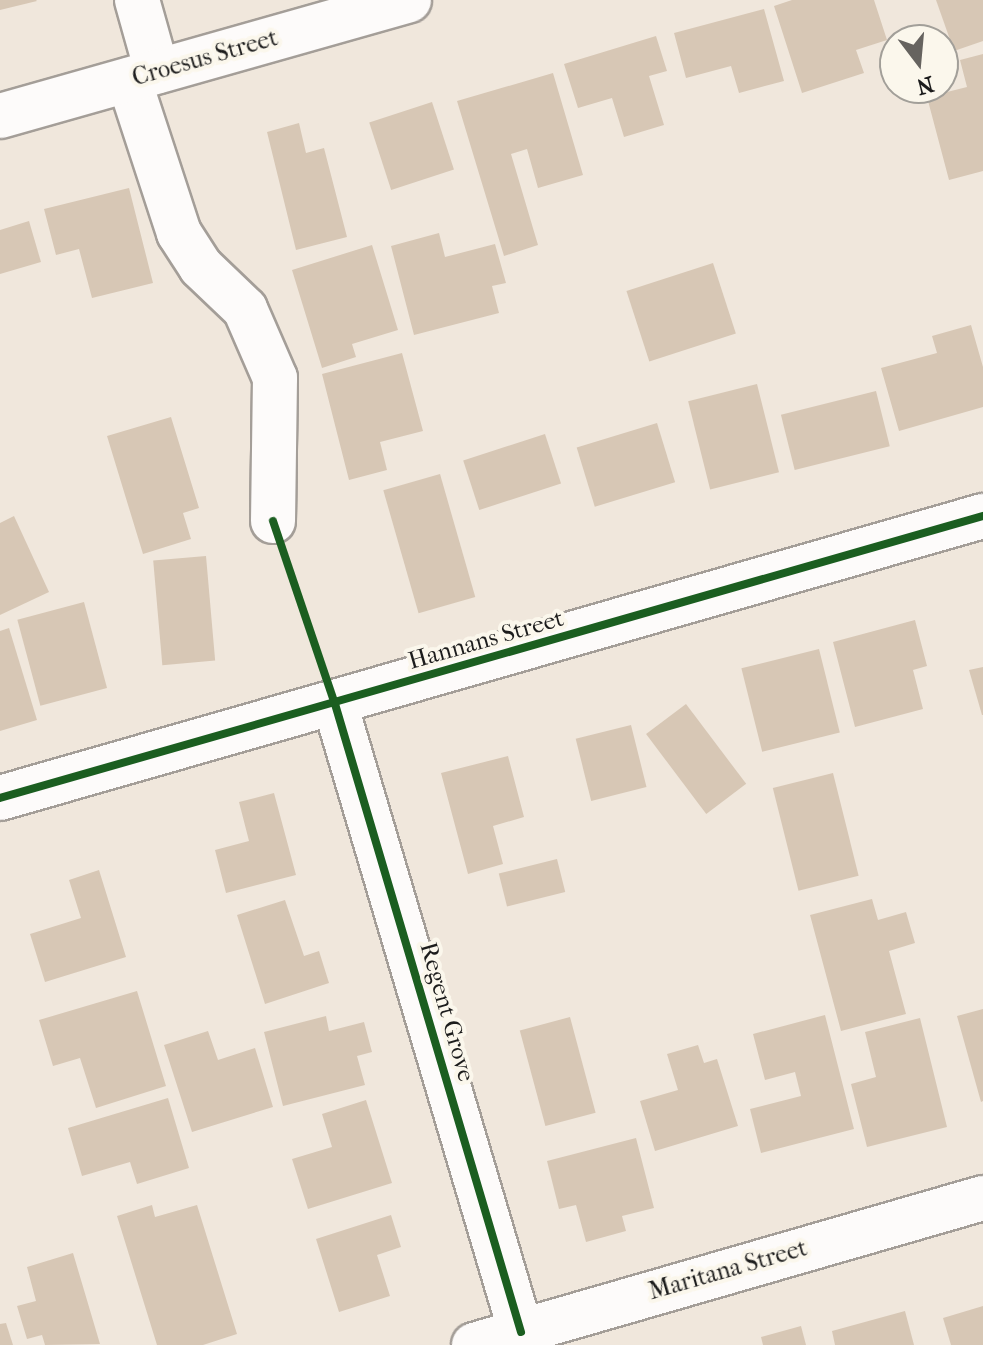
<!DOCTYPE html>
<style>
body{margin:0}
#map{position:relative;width:983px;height:1345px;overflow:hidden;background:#f0e7dc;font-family:"IM FELL French Canon",serif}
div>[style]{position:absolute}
.building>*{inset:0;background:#d7c7b5;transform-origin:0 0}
.roads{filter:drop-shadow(2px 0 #a49e98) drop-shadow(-2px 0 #a49e98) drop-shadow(0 2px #a49e98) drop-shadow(0 -2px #a49e98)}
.minor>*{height:44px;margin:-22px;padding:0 22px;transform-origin:22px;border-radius:22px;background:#fdfbfa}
.cycleway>*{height:8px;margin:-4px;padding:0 4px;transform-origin:4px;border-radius:4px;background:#1b5e20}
span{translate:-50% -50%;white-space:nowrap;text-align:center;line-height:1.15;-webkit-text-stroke:8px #fbf7ec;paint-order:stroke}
.street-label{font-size:24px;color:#1c1c1c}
.north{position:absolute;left:879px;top:24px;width:80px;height:80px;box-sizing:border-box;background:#fbf7ec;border:2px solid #a29f99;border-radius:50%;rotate:164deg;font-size:22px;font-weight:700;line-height:32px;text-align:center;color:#1c1c1c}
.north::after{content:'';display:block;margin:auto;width:28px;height:36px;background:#66635f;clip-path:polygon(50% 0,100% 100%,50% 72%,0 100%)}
</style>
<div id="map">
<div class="building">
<i style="clip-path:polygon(0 0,36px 0,37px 1px,0 10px)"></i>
<i style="clip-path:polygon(792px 0,874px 0,887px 40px,856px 50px,864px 73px,802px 93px,774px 6px)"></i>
<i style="clip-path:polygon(936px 0,983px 0,983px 41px,954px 51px)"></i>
<i style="clip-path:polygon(764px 9px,784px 81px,739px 93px,731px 66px,686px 78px,674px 33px)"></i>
<i style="clip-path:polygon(656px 36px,667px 71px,649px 76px,664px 125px,624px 137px,612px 98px,578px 108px,564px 64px)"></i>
<i style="clip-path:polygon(983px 54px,983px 171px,949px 180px,927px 97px,967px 87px,960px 60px)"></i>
<i style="clip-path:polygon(553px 73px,583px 175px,538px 188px,527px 149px,511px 154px,538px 245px,504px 256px,457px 101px)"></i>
<i style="left:432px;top:102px;width:71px;height:66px;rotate:72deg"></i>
<i style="clip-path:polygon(299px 123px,306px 153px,324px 148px,347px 237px,296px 250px,267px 132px)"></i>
<i style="clip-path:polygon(129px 188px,153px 283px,92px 298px,79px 249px,56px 255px,44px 209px)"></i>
<i style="clip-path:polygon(29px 221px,41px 262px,0 274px,0 230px)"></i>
<i style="clip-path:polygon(439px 233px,445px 257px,495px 244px,506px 283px,492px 286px,499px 313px,414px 335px,391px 246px)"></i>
<i style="clip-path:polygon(372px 245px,398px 330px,352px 344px,356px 357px,322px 368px,292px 270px)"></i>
<i style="left:713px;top:263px;width:74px;height:91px;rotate:72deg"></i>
<i style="clip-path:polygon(971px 325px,983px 367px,983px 407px,899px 431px,881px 368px,937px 353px,932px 336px)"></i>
<i style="clip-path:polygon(402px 353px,423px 431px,380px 442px,387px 470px,349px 480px,322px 374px)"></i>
<i style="left:757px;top:384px;width:91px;height:71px;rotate:76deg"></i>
<i style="left:876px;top:391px;width:57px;height:98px;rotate:76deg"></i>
<i style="clip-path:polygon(171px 417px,199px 508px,183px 513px,191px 539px,143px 554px,107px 436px)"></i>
<i style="left:657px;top:423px;width:62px;height:84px;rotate:73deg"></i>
<i style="left:545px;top:434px;width:52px;height:86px;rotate:72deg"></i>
<i style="left:440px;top:474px;width:128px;height:59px;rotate:74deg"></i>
<i style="clip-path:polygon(14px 516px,49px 592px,0 615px,0 523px)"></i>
<i style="left:206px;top:556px;width:105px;height:53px;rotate:85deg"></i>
<i style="left:84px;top:602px;width:89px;height:69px;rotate:75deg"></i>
<i style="clip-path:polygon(915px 620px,927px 666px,913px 670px,923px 709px,855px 727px,833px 642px)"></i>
<i style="clip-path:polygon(9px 628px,37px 720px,0 731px,0 631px)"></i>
<i style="left:819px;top:649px;width:86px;height:80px;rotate:76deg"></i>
<i style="clip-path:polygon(983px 667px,983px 715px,982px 715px,969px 670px)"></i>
<i style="left:686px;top:704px;width:100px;height:50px;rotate:53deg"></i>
<i style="left:631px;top:725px;width:64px;height:57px;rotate:76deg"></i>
<i style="clip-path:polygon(508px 756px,524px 817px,493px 826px,503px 864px,468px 874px,441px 773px)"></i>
<i style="left:833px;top:773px;width:106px;height:62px;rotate:76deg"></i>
<i style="clip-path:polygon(274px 793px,296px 875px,226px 893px,215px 850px,249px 841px,239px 802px)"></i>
<i style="left:557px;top:859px;width:34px;height:60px;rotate:76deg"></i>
<i style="clip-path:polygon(99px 870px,126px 957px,45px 982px,30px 934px,81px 918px,69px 880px)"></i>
<i style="clip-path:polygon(872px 899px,878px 920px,906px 912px,915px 943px,889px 951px,906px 1014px,841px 1031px,810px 915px)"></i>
<i style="clip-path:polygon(285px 900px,304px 956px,319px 951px,329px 983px,265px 1004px,237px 915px)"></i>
<i style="clip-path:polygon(137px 991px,166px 1086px,96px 1108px,80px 1058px,53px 1066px,39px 1020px)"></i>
<i style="clip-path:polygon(983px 1009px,983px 1101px,981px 1102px,957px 1016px)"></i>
<i style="clip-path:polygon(825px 1015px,854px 1129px,761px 1153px,750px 1109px,801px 1096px,795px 1072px,765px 1080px,753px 1034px)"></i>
<i style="clip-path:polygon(326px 1016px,329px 1031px,364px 1022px,372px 1052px,357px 1056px,365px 1085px,283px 1106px,264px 1032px)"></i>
<i style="left:570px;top:1017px;width:99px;height:52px;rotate:75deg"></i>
<i style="clip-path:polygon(920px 1018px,947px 1127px,867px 1147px,851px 1084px,876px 1077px,865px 1032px)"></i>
<i style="clip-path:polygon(208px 1031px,218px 1060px,255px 1048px,273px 1107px,192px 1132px,164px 1045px)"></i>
<i style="clip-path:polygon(698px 1045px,704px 1063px,717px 1059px,738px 1126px,655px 1151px,640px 1101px,678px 1090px,667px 1054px)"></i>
<i style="clip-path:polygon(168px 1098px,189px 1168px,137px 1184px,130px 1162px,82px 1176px,68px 1128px)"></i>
<i style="clip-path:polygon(366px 1100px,392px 1183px,308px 1209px,292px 1159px,332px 1147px,322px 1114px)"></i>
<i style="clip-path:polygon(636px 1138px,654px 1208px,622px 1216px,626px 1231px,586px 1242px,576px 1205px,559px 1209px,547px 1161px)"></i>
<i style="clip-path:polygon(152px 1205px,155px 1217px,197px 1205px,237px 1334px,203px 1345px,157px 1345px,117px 1216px)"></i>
<i style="clip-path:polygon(391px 1215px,401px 1247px,377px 1255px,390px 1296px,339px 1312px,316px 1239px)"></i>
<i style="clip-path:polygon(73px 1253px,100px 1344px,45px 1345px,42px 1335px,27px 1339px,17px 1306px,36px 1301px,27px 1267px)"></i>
<i style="clip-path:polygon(983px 1306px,983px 1345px,951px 1345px,943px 1318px)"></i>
<i style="clip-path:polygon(905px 1311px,914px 1345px,835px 1345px,832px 1331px)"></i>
<i style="clip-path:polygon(6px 1323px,13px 1345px,0 1345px,0 1324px)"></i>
<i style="clip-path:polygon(801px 1326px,806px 1345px,763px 1345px,761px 1337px)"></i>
</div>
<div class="roads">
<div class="minor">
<i style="left:137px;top:0;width:74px;rotate:74.3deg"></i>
<i style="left:129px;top:80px;width:161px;rotate:71.9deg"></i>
<i style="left:179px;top:233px;width:40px;rotate:57.1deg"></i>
<i style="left:201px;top:267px;width:61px;rotate:43.7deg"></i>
<i style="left:245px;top:309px;width:75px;rotate:66.5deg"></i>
<i style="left:275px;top:378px;width:143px;rotate:90.8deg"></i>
<i style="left:0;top:116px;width:425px;rotate:-15.8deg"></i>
<i style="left:335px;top:704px;width:655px;rotate:73.5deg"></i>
<i style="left:0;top:798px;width:1023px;rotate:-16.01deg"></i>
<i style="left:474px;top:1345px;width:530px;rotate:-16.11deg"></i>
</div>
</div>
<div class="cycleway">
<i style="left:273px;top:521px;width:193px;rotate:71.3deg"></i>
<i style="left:335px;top:704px;width:655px;rotate:73.5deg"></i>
<i style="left:0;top:798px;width:1023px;rotate:-16.01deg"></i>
</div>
<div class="street-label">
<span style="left:205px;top:58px;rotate:-16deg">Croesus Street</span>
<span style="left:486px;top:640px;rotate:-16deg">Hannans Street</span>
<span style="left:447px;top:1012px;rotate:74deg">Regent Grove</span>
<span style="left:728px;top:1270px;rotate:-16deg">Maritana Street</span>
</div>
<div class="north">N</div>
</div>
